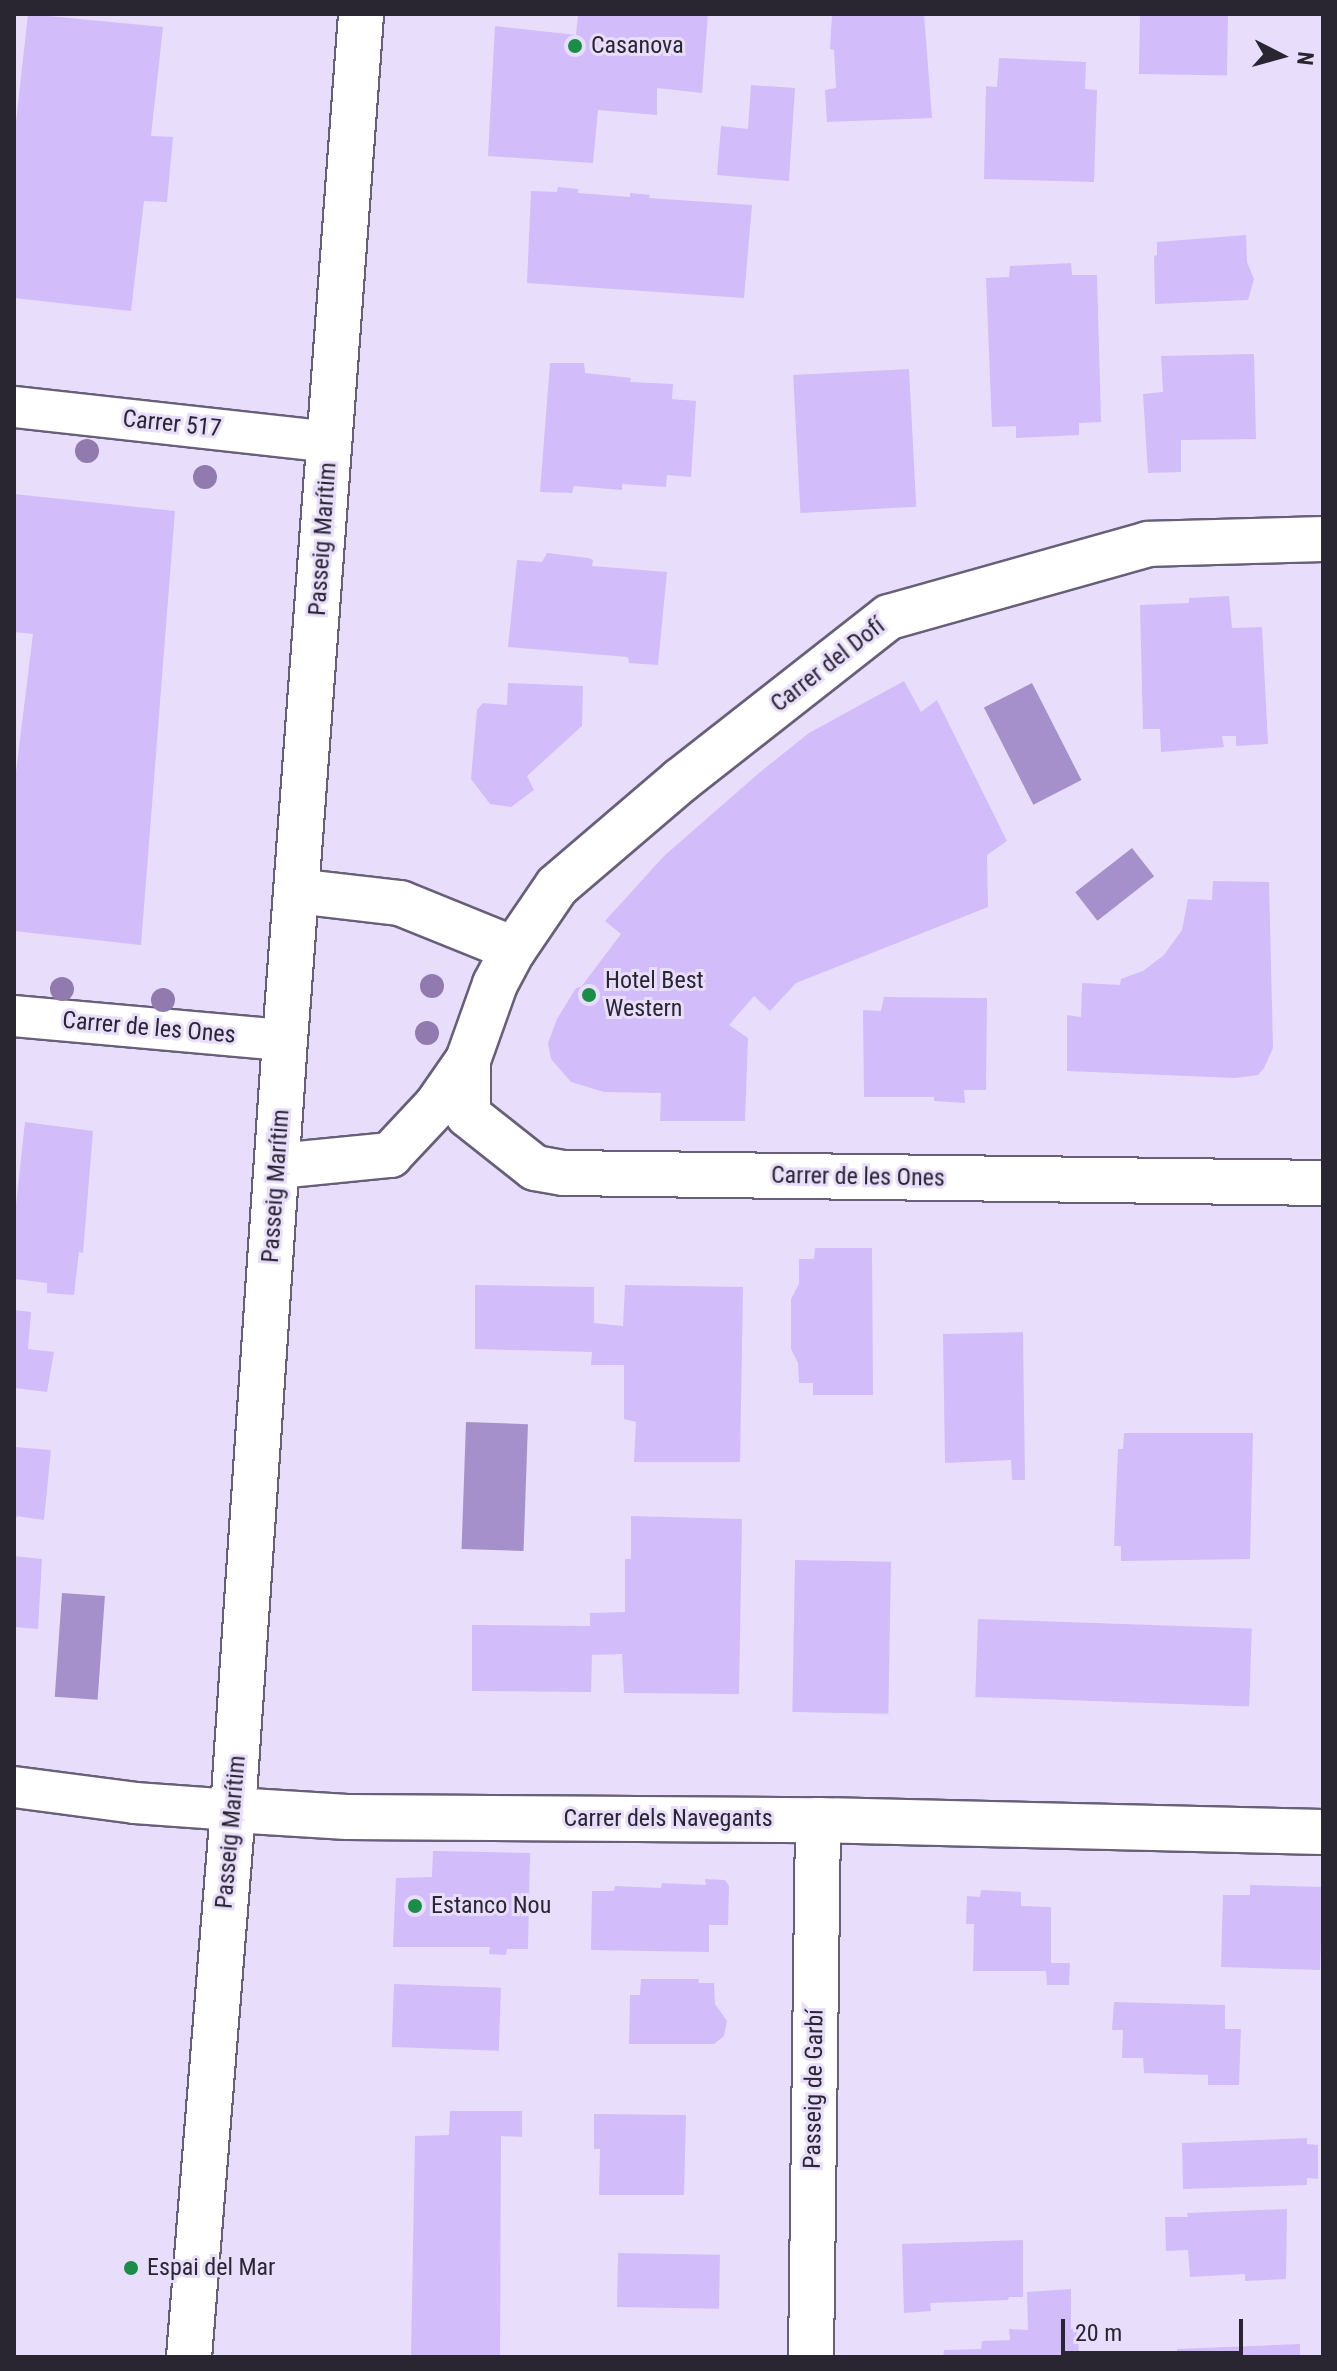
<!DOCTYPE html>
<meta charset="utf-8">
<style>
body{margin:0}
#map{position:relative;width:1337px;height:2371px;overflow:hidden;background:#e8defb;font-family:"Roboto Condensed",sans-serif}
div>[style]{position:absolute}
.water>*{inset:0;background:#a590cb;transform-origin:0 0}
.building>*{inset:0;background:#d2bcfa;transform-origin:0 0}
.roads{filter:drop-shadow(2px 0 #685f78) drop-shadow(-2px 0 #685f78) drop-shadow(0 2px #685f78) drop-shadow(0 -2px #685f78)}
.pedestrian>*{height:40px;margin:-20px;padding:0 20px;transform-origin:20px;border-radius:20px;background:#fff}
.minor>*{height:44px;margin:-22px;padding:0 22px;transform-origin:22px;border-radius:22px;background:#fff}
.trees>*{width:24px;height:24px;margin:-12px;border-radius:50%;background:#907aae}
.dots>*{width:22px;height:22px;translate:-50% -50%;box-sizing:border-box;border:4px solid #e8defb;border-radius:50%}
span{translate:-50% -50%;white-space:nowrap;text-align:center;line-height:1.15;-webkit-text-stroke:6px #e8defb;paint-order:stroke}
.poi-label{font-size:24px;color:#2a2631}
.left{translate:0 -50%;text-align:left}
.street-label{font-size:24px;color:#2a2631}
.frame{position:absolute;inset:0;border:16px solid #2a2631;pointer-events:none}
.north{position:absolute;left:1241px;top:16px;width:80px;height:80px;-webkit-text-stroke:6px #e8defb;paint-order:stroke;rotate:96deg;font-size:22px;font-weight:700;line-height:32px;text-align:center;color:#2a2631}
.north::after{content:'';display:block;margin:auto;width:28px;height:36px;background:#2a2631;clip-path:polygon(50% 0,100% 100%,50% 72%,0 100%)}
.scale{position:absolute;left:1061px;top:2319px;width:182px;height:36px;box-sizing:border-box;border:4px solid #2a2631;border-top:0;padding-left:10px;font-size:24px;line-height:28px;white-space:nowrap;color:#2a2631;-webkit-text-stroke:6px #e8defb;paint-order:stroke}
</style>
<div id="map">
<div class="water">
<i style="left:1032px;top:683px;width:109px;height:54px;rotate:63deg"></i>
<i style="left:1132px;top:848px;width:36px;height:72px;rotate:52deg"></i>
<i style="left:466px;top:1422px;width:62px;height:127px;rotate:2deg"></i>
<i style="left:62px;top:1593px;width:43px;height:104px;rotate:4deg"></i>
</div>
<div class="building">
<i style="clip-path:polygon(28px 14px,163px 27px,151px 136px,173px 137px,167px 202px,144px 201px,131px 311px,14px 298px,14px 140px)"></i>
<i style="clip-path:polygon(578px 14px,708px 14px,702px 93px,657px 88px,657px 115px,598px 110px,593px 163px,488px 156px,495px 26px,576px 35px)"></i>
<i style="clip-path:polygon(832px 14px,924px 14px,932px 118px,827px 122px,825px 90px,836px 88px,834px 50px,830px 49px)"></i>
<i style="left:1140px;top:14px;width:88px;height:60px;rotate:1deg"></i>
<i style="clip-path:polygon(999px 58px,1086px 62px,1085px 89px,1097px 90px,1094px 182px,984px 179px,986px 86px,997px 87px)"></i>
<i style="clip-path:polygon(751px 85px,795px 88px,789px 181px,717px 175px,721px 126px,748px 129px)"></i>
<i style="clip-path:polygon(558px 187px,578px 189px,578px 193px,630px 197px,630px 193px,650px 195px,649px 198px,752px 205px,744px 298px,527px 283px,531px 191px,557px 192px)"></i>
<i style="clip-path:polygon(1246px 235px,1247px 262px,1254px 279px,1248px 300px,1155px 304px,1154px 256px,1157px 255px,1157px 242px)"></i>
<i style="clip-path:polygon(1071px 263px,1072px 275px,1097px 275px,1101px 422px,1079px 423px,1079px 435px,1016px 438px,1016px 426px,992px 427px,986px 278px,1009px 277px,1010px 266px)"></i>
<i style="clip-path:polygon(1254px 354px,1256px 439px,1181px 440px,1181px 472px,1148px 473px,1143px 394px,1163px 392px,1161px 356px)"></i>
<i style="clip-path:polygon(550px 363px,584px 363px,585px 373px,631px 378px,630px 382px,673px 384px,672px 399px,696px 401px,691px 477px,667px 475px,666px 487px,622px 484px,622px 490px,574px 486px,572px 493px,540px 492px)"></i>
<i style="left:909px;top:369px;width:138px;height:116px;rotate:87deg"></i>
<i style="clip-path:polygon(14px 494px,175px 511px,141px 945px,14px 931px,14px 788px,33px 634px,14px 632px)"></i>
<i style="clip-path:polygon(547px 553px,589px 558px,593px 560px,592px 566px,667px 572px,658px 665px,629px 663px,628px 657px,508px 647px,517px 560px,542px 562px)"></i>
<i style="clip-path:polygon(1229px 596px,1232px 628px,1262px 627px,1268px 744px,1236px 746px,1236px 736px,1222px 736px,1224px 747px,1161px 752px,1160px 729px,1143px 729px,1140px 605px,1189px 603px,1189px 598px)"></i>
<i style="clip-path:polygon(904px 681px,921px 712px,937px 700px,1007px 841px,987px 855px,988px 907px,796px 983px,770px 1011px,754px 996px,729px 1025px,748px 1038px,745px 1121px,660px 1121px,661px 1093px,604px 1092px,571px 1082px,551px 1059px,548px 1043px,557px 1019px,576px 988px,581px 987px,621px 934px,605px 921px,664px 856px,759px 773px,809px 733px)"></i>
<i style="clip-path:polygon(508px 683px,583px 686px,582px 726px,527px 776px,534px 790px,511px 807px,490px 804px,471px 779px,477px 710px,483px 703px,507px 705px)"></i>
<i style="clip-path:polygon(1213px 881px,1269px 882px,1273px 1048px,1264px 1068px,1258px 1075px,1235px 1078px,1067px 1071px,1067px 1015px,1081px 1017px,1082px 983px,1120px 985px,1121px 979px,1143px 971px,1164px 955px,1182px 930px,1188px 899px,1212px 900px)"></i>
<i style="clip-path:polygon(884px 997px,987px 998px,986px 1090px,964px 1090px,965px 1103px,934px 1101px,934px 1097px,864px 1097px,863px 1010px,881px 1011px)"></i>
<i style="clip-path:polygon(25px 1122px,93px 1131px,83px 1253px,79px 1252px,74px 1295px,47px 1293px,47px 1283px,14px 1279px,14px 1223px)"></i>
<i style="clip-path:polygon(815px 1248px,872px 1248px,873px 1395px,813px 1395px,813px 1383px,799px 1383px,798px 1363px,791px 1349px,791px 1299px,799px 1284px,799px 1259px,814px 1259px)"></i>
<i style="clip-path:polygon(475px 1285px,594px 1287px,594px 1323px,623px 1326px,625px 1285px,743px 1287px,740px 1462px,634px 1462px,636px 1422px,624px 1419px,624px 1365px,591px 1365px,592px 1352px,475px 1349px)"></i>
<i style="clip-path:polygon(14px 1310px,31px 1312px,28px 1349px,54px 1352px,47px 1392px,14px 1388px)"></i>
<i style="clip-path:polygon(1023px 1332px,1025px 1480px,1012px 1480px,1011px 1460px,945px 1463px,943px 1334px)"></i>
<i style="clip-path:polygon(1124px 1433px,1253px 1433px,1250px 1559px,1121px 1561px,1121px 1546px,1114px 1546px,1118px 1449px,1123px 1449px)"></i>
<i style="clip-path:polygon(14px 1447px,51px 1450px,44px 1520px,17px 1516px,14px 1524px)"></i>
<i style="clip-path:polygon(631px 1516px,742px 1519px,739px 1694px,624px 1693px,622px 1654px,592px 1655px,591px 1692px,472px 1691px,472px 1625px,590px 1626px,590px 1613px,625px 1612px,625px 1559px,631px 1559px)"></i>
<i style="clip-path:polygon(14px 1556px,42px 1559px,38px 1629px,14px 1627px)"></i>
<i style="left:795px;top:1560px;width:96px;height:152px;rotate:1deg"></i>
<i style="left:978px;top:1619px;width:274px;height:78px;rotate:2deg"></i>
<i style="clip-path:polygon(433px 1851px,530px 1853px,528px 1949px,507px 1949px,506px 1955px,489px 1954px,490px 1947px,393px 1947px,396px 1878px,432px 1877px)"></i>
<i style="clip-path:polygon(705px 1879px,725px 1880px,729px 1886px,728px 1925px,709px 1925px,709px 1952px,591px 1950px,592px 1891px,614px 1891px,615px 1886px,661px 1888px,662px 1883px,706px 1885px)"></i>
<i style="clip-path:polygon(1250px 1885px,1323px 1887px,1320px 1970px,1221px 1967px,1223px 1895px,1250px 1895px)"></i>
<i style="clip-path:polygon(981px 1890px,1021px 1892px,1021px 1906px,1051px 1907px,1051px 1963px,1070px 1963px,1069px 1985px,1047px 1985px,1046px 1971px,973px 1971px,974px 1924px,966px 1924px,967px 1896px,980px 1897px)"></i>
<i style="clip-path:polygon(641px 1979px,699px 1979px,698px 1983px,714px 1983px,715px 2004px,727px 2021px,724px 2036px,714px 2044px,629px 2044px,630px 1995px,640px 1995px)"></i>
<i style="left:394px;top:1984px;width:107px;height:63px;rotate:2deg"></i>
<i style="clip-path:polygon(1114px 2002px,1225px 2005px,1225px 2029px,1241px 2029px,1239px 2085px,1208px 2085px,1208px 2075px,1144px 2073px,1143px 2058px,1122px 2058px,1123px 2030px,1112px 2030px)"></i>
<i style="clip-path:polygon(450px 2111px,522px 2111px,522px 2137px,501px 2136px,500px 2357px,411px 2357px,415px 2136px,449px 2135px)"></i>
<i style="clip-path:polygon(594px 2114px,686px 2115px,684px 2195px,599px 2195px,600px 2149px,594px 2149px)"></i>
<i style="clip-path:polygon(1307px 2138px,1307px 2144px,1318px 2145px,1318px 2179px,1307px 2178px,1307px 2185px,1183px 2189px,1182px 2143px)"></i>
<i style="clip-path:polygon(1287px 2209px,1286px 2279px,1245px 2281px,1245px 2274px,1190px 2277px,1188px 2250px,1166px 2251px,1165px 2217px,1188px 2217px,1187px 2213px)"></i>
<i style="clip-path:polygon(1023px 2240px,1023px 2297px,1009px 2297px,1008px 2300px,930px 2303px,931px 2311px,904px 2313px,902px 2244px)"></i>
<i style="left:618px;top:2253px;width:102px;height:54px;rotate:1deg"></i>
<i style="clip-path:polygon(1071px 2289px,1071px 2329px,1078px 2329px,1079px 2357px,943px 2357px,944px 2350px,981px 2349px,982px 2341px,1010px 2340px,1009px 2329px,1028px 2330px,1027px 2292px)"></i>
<i style="clip-path:polygon(1300px 2344px,1300px 2357px,1177px 2357px,1177px 2349px)"></i>
</div>
<div class="roads">
<div class="pedestrian">
<i style="left:14px;top:407px;width:318px;rotate:6.3deg"></i>
<i style="left:14px;top:1016px;width:272px;rotate:5.1deg"></i>
<i style="left:14px;top:1787px;width:122px;rotate:7.5deg"></i>
<i style="left:135px;top:1803px;width:98px;rotate:4.1deg"></i>
</div>
<div class="minor">
<i style="left:296px;top:891px;width:105px;rotate:6.6deg"></i>
<i style="left:400px;top:903px;width:123px;rotate:22deg"></i>
<i style="left:468px;top:1060px;width:55px;rotate:90deg"></i>
<i style="left:468px;top:1115px;width:85px;rotate:38.3deg"></i>
<i style="left:535px;top:1168px;width:28px;rotate:10deg"></i>
<i style="left:563px;top:1173px;width:760px;rotate:0.75deg"></i>
<i style="left:278px;top:1166px;width:113px;rotate:-5.6deg"></i>
<i style="left:390px;top:1155px;width:67px;rotate:-46.8deg"></i>
<i style="left:436px;top:1106px;width:56px;rotate:-55.2deg"></i>
<i style="left:468px;top:1060px;width:81px;rotate:-70.4deg"></i>
<i style="left:495px;top:984px;width:40px;rotate:-62deg"></i>
<i style="left:514px;top:949px;width:76px;rotate:-55.7deg"></i>
<i style="left:557px;top:886px;width:163px;rotate:-40.5deg"></i>
<i style="left:681px;top:780px;width:264px;rotate:-38.1deg"></i>
<i style="left:889px;top:617px;width:269px;rotate:-15.7deg"></i>
<i style="left:1148px;top:544px;width:175px;rotate:-1.6deg"></i>
<i style="left:233px;top:1810px;width:114px;rotate:3.5deg"></i>
<i style="left:347px;top:1817px;width:471px;rotate:0.4deg"></i>
<i style="left:818px;top:1820px;width:505px;rotate:1.36deg"></i>
<i style="left:189px;top:2357px;width:549px;rotate:-85.4deg"></i>
<i style="left:233px;top:1810px;width:772px;rotate:-86.14deg"></i>
<i style="left:285px;top:1040px;width:1029px;rotate:-85.76deg"></i>
<i style="left:811px;top:2357px;width:537px;rotate:-89.25deg"></i>
</div>
</div>
<div class="trees">
<i style="left:87px;top:451px"></i>
<i style="left:205px;top:477px"></i>
<i style="left:432px;top:986px"></i>
<i style="left:62px;top:989px"></i>
<i style="left:163px;top:1000px"></i>
<i style="left:427px;top:1033px"></i>
</div>
<div class="dots">
<i style="left:575px;top:46px;background:#1a8d47"></i>
<i style="left:589px;top:995px;background:#1a8d47"></i>
<i style="left:415px;top:1906px;background:#1a8d47"></i>
<i style="left:131px;top:2268px;background:#1a8d47"></i>
</div>
<div class="poi-label">
<span class="left" style="left:591px;top:46px">Casanova</span>
<span class="left" style="left:605px;top:995px">Hotel Best<br>Western</span>
<span class="left" style="left:431px;top:1906px">Estanco Nou</span>
<span class="left" style="left:147px;top:2268px">Espai del Mar</span>
</div>
<div class="street-label">
<span style="left:172px;top:424px;rotate:6deg">Carrer 517</span>
<span style="left:323px;top:539px;rotate:-86deg">Passeig Marítim</span>
<span style="left:828px;top:665px;rotate:-38deg">Carrer del Dofí</span>
<span style="left:149px;top:1028px;rotate:5deg">Carrer de les Ones</span>
<span style="left:858px;top:1177px;rotate:1deg">Carrer de les Ones</span>
<span style="left:276px;top:1186px;rotate:-86deg">Passeig Marítim</span>
<span style="left:668px;top:1819px">Carrer dels Navegants</span>
<span style="left:231px;top:1832px;rotate:-85deg">Passeig Marítim</span>
<span style="left:814px;top:2089px;rotate:-89deg">Passeig de Garbí</span>
</div>
<div class="frame"></div>
<div class="north">N</div>
<div class="scale">20 m</div>
</div>
